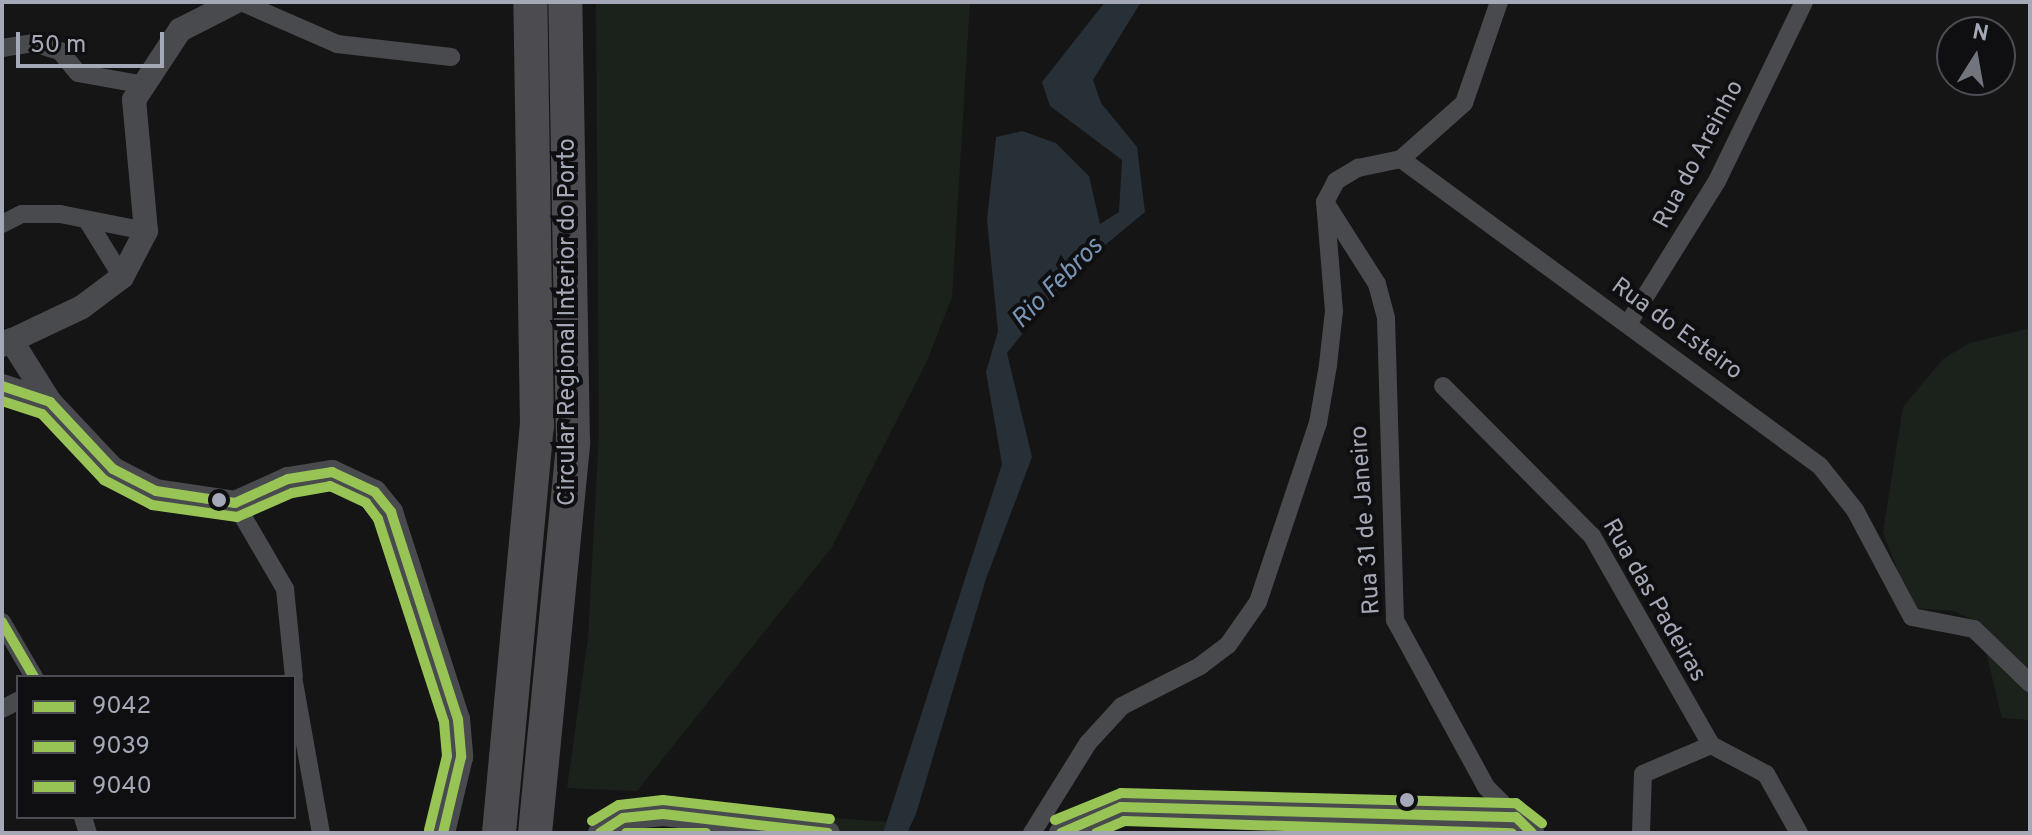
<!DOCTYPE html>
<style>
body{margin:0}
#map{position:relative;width:2032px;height:835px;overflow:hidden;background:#151515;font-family:Overpass,sans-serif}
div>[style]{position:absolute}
.green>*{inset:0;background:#1b221c}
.water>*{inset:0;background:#272f37}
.minor>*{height:18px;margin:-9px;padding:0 9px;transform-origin:9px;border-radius:9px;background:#494a4e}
.tertiary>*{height:24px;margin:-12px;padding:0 12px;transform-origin:12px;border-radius:12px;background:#494a4e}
.motorway>*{height:34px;margin:-17px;padding:0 17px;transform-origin:17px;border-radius:17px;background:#4b4b50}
.bus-1>*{height:10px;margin:-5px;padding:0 5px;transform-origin:5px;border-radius:5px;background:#98c455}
.bus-2>*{height:10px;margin:-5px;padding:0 5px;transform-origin:5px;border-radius:5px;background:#98c455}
.bus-3>*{height:10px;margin:-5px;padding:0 5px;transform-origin:5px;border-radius:5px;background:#98c455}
.dots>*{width:22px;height:22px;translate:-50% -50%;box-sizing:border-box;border:4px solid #0f0f11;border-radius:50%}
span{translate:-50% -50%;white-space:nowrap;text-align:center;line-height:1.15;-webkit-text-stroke:8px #0f0f11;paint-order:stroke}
.street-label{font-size:24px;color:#a5a9b7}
.water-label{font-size:26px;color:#7995b5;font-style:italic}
.frame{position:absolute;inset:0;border:4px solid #a5a9b7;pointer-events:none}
.legend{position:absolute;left:16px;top:675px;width:280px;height:144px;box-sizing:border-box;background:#0f0f11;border:2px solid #4b4d53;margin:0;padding:10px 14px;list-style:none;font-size:24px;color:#a5a9b7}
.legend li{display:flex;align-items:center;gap:16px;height:40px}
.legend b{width:40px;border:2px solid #4b4d53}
.north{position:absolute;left:1936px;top:16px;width:80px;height:80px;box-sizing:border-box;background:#0f0f11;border:2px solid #4b4d53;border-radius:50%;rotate:11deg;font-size:22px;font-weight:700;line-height:32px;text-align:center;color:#a5a9b7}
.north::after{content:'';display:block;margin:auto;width:28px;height:36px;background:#73757e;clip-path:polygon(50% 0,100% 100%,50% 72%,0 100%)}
.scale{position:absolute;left:16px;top:32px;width:148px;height:36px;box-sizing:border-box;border:4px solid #a5a9b7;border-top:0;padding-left:10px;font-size:24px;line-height:28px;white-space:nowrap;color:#a5a9b7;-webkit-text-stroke:6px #0f0f11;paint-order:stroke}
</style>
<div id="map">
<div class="green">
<i style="clip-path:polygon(596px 2px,970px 2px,952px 297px,926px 363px,832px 547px,637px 791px,567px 788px,588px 638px,599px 433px)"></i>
<i style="clip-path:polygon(2030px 328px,2030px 720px,2002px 718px,1979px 623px,1954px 611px,1912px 608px,1883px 532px,1903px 407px,1944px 358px,1970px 343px)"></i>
<i style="clip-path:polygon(817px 817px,890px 822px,916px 833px,821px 833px)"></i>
</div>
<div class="water">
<i style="clip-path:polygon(1105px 2px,1141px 2px,1093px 80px,1101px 103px,1137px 147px,1145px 212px,1070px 274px,1007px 353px,1032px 457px,986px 579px,916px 814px,907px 833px,883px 833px,1002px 464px,986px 372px,998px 331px,987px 220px,996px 137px,1022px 131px,1056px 143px,1089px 176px,1100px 224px,1119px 212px,1122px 160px,1050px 106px,1042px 82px)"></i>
</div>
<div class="minor">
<i style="left:241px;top:2px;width:105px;rotate:23.6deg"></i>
<i style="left:337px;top:44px;width:115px;rotate:6.5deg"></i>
<i style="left:2px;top:48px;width:31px;rotate:-9deg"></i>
<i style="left:33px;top:43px;width:28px;rotate:17deg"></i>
<i style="left:60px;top:51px;width:28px;rotate:51deg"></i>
<i style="left:78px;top:73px;width:67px;rotate:10.3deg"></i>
<i style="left:1401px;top:159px;width:519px;rotate:36.23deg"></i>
<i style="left:1820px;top:466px;width:56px;rotate:51.5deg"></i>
<i style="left:1855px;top:510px;width:121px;rotate:62deg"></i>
<i style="left:1912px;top:617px;width:63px;rotate:11deg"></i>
<i style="left:1974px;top:629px;width:78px;rotate:44deg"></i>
<i style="left:1401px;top:159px;width:84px;rotate:-41.6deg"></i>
<i style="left:1464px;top:103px;width:107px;rotate:-70.9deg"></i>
<i style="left:1325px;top:202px;width:97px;rotate:57.6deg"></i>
<i style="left:1377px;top:284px;width:35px;rotate:75deg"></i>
<i style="left:1386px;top:318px;width:302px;rotate:88.3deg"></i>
<i style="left:1395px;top:620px;width:190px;rotate:61.4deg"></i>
<i style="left:1486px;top:787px;width:42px;rotate:45deg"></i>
<i style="left:87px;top:220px;width:67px;rotate:58.4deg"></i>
<i style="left:2px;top:224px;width:22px;rotate:-27deg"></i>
<i style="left:22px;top:214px;width:38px"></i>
<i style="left:60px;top:214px;width:88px;rotate:11.2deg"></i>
<i style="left:1628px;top:324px;width:168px;rotate:-58.1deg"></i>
<i style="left:1717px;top:181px;width:199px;rotate:-64.1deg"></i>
<i style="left:1443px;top:386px;width:211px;rotate:45.2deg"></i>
<i style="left:1592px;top:536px;width:241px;rotate:60.3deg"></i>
<i style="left:235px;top:503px;width:99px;rotate:59.8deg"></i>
<i style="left:285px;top:589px;width:88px;rotate:84.2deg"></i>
<i style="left:2px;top:622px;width:64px;rotate:59.8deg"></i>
<i style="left:294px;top:682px;width:153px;rotate:79.9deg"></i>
<i style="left:2px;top:709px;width:18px;rotate:-27deg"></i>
<i style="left:1711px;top:745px;width:62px;rotate:27.8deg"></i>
<i style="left:1766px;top:774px;width:68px;rotate:60.8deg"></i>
<i style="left:83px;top:817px;width:17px;rotate:73deg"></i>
<i style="left:1032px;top:833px;width:106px;rotate:-58.1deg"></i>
<i style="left:1088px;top:743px;width:50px;rotate:-47.4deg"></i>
<i style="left:1122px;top:706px;width:88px;rotate:-27.1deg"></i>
<i style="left:1200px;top:666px;width:35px;rotate:-37deg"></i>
<i style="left:1228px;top:645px;width:52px;rotate:-55.1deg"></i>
<i style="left:1258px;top:602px;width:189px;rotate:-71.5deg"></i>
<i style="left:1318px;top:423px;width:59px;rotate:-80.2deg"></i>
<i style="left:1328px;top:365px;width:54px;rotate:-83.7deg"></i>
<i style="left:1334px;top:311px;width:109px;rotate:-94.7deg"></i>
<i style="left:1325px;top:202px;width:24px;rotate:-62deg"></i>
<i style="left:1336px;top:181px;width:26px;rotate:-31deg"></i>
<i style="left:1358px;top:168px;width:44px;rotate:-11.8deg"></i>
<i style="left:1641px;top:833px;width:59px;rotate:-88.1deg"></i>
<i style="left:1643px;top:774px;width:74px;rotate:-23.1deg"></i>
</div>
<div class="tertiary">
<i style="left:11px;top:340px;width:73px;rotate:57.8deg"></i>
<i style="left:2px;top:345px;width:89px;rotate:-25.4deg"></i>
<i style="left:82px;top:307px;width:50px;rotate:-36.9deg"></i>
<i style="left:122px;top:277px;width:52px;rotate:-62.4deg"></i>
<i style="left:146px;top:231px;width:132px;rotate:-95.2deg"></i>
<i style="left:134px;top:100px;width:84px;rotate:-56.7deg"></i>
<i style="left:180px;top:30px;width:62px;rotate:-27deg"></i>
<i style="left:2px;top:386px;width:51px;rotate:18.4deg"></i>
<i style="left:50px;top:402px;width:92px;rotate:46.8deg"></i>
<i style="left:113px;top:469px;width:48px;rotate:27.1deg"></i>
<i style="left:156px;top:491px;width:80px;rotate:8.6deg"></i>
<i style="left:235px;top:503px;width:58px;rotate:-24.4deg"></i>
<i style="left:288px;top:479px;width:45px;rotate:-9deg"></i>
<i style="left:332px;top:472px;width:47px;rotate:24.9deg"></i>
<i style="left:375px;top:492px;width:26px;rotate:51deg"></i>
<i style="left:391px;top:512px;width:218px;rotate:72.1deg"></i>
<i style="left:458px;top:719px;width:38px;rotate:85deg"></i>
<i style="left:461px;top:757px;width:78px;rotate:103.3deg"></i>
<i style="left:600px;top:833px;width:27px;rotate:-33deg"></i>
<i style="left:623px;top:818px;width:40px;rotate:-5.7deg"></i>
<i style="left:663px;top:814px;width:166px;rotate:6.6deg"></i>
<i style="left:1061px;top:833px;width:65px;rotate:-23.4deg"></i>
<i style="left:1121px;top:807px;width:395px;rotate:1.5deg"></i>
<i style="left:1516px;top:817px;width:23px;rotate:45deg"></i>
</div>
<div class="motorway">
<i style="left:499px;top:833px;width:409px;rotate:-84.7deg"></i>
<i style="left:537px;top:426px;width:424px;rotate:-90.9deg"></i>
<i style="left:535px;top:833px;width:393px;rotate:-84.4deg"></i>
<i style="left:573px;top:442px;width:440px;rotate:-91deg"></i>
</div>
<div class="bus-1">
<i style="left:2px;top:386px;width:51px;rotate:18.4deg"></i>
<i style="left:50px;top:402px;width:92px;rotate:46.8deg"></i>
<i style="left:113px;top:469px;width:48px;rotate:27.1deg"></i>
<i style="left:156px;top:491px;width:80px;rotate:8.6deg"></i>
<i style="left:235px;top:503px;width:58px;rotate:-24.4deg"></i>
<i style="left:288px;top:479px;width:45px;rotate:-9deg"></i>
<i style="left:332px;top:472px;width:47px;rotate:24.9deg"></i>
<i style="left:375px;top:492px;width:26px;rotate:51deg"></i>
<i style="left:391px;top:512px;width:218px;rotate:72.1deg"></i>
<i style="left:458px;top:719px;width:38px;rotate:85deg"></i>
<i style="left:461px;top:757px;width:78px;rotate:103.3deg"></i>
<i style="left:2px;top:622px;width:64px;rotate:59.8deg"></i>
<i style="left:600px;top:833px;width:27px;rotate:-33deg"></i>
<i style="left:623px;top:818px;width:40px;rotate:-5.7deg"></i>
<i style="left:663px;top:814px;width:166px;rotate:6.6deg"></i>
<i style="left:1061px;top:833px;width:65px;rotate:-23.4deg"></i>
<i style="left:1121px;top:807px;width:395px;rotate:1.5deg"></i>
<i style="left:1516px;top:817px;width:23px;rotate:45deg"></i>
</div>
<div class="bus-2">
<i style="left:2px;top:401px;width:42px;rotate:18deg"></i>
<i style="left:42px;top:414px;width:91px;rotate:46.8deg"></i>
<i style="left:104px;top:480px;width:54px;rotate:27.5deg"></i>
<i style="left:152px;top:505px;width:86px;rotate:8deg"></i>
<i style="left:237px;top:517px;width:60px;rotate:-23.6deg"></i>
<i style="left:292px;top:493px;width:39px;rotate:-10deg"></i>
<i style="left:330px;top:486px;width:40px;rotate:25deg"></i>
<i style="left:366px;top:503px;width:20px;rotate:53deg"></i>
<i style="left:378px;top:519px;width:213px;rotate:72deg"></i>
<i style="left:444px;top:722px;width:34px;rotate:85deg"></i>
<i style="left:447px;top:756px;width:76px;rotate:103.7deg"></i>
<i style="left:626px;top:833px;width:80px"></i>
<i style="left:1096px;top:833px;width:30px;rotate:-23deg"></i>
<i style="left:1124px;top:821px;width:388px;rotate:1.8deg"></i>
</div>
<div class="bus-3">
<i style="left:1055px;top:820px;width:71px;rotate:-22.2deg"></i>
<i style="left:1121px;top:793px;width:395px;rotate:1.5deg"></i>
<i style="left:1516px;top:803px;width:33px;rotate:38deg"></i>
<i style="left:592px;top:821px;width:31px;rotate:-31deg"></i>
<i style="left:619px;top:805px;width:44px;rotate:-6.5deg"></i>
<i style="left:663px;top:800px;width:168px;rotate:6.5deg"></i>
</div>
<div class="dots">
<i style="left:219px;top:500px;background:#a5a9b7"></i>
<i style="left:1407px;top:800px;background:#a5a9b7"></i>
</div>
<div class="street-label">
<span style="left:1700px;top:155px;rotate:-62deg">Rua do Areinho</span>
<span style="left:569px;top:322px;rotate:-90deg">Circular Regional Interior do Porto</span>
<span style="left:1676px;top:330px;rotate:36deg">Rua do Esteiro</span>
<span style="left:1367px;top:520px;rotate:-94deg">Rua 31 de Janeiro</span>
<span style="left:1653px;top:601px;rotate:60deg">Rua das Padeiras</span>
</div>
<div class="water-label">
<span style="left:1058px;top:284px;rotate:-45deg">Rio Febros</span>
</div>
<div class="frame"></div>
<ul class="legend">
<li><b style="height:10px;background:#98c455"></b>9042</li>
<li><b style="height:10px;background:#98c455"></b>9039</li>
<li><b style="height:10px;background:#98c455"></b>9040</li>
</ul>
<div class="north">N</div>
<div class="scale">50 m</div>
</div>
